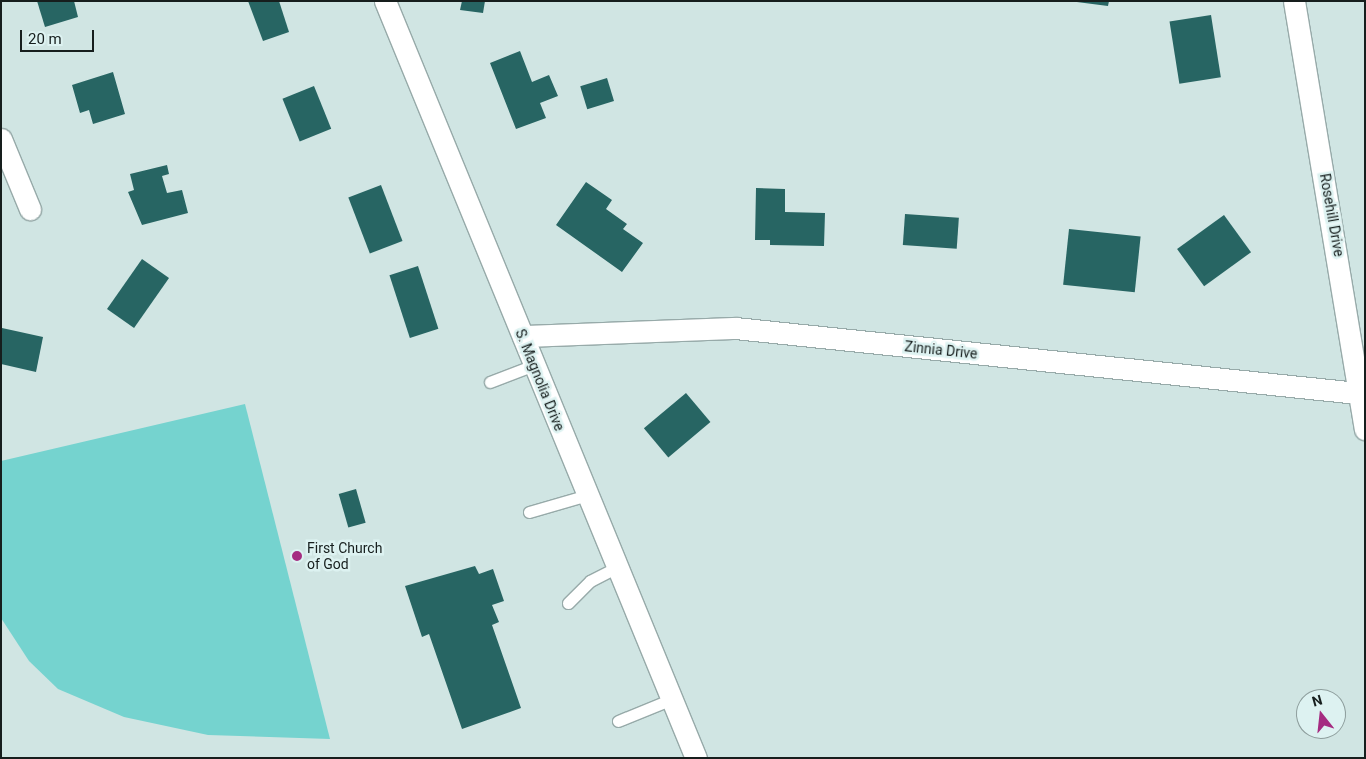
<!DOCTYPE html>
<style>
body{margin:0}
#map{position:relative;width:1366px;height:759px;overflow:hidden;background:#d0e5e3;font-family:Roboto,sans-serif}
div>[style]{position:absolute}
.green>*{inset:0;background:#75d3cf}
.building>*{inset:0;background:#276563;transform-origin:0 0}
.roads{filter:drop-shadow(1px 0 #97aaa9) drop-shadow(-1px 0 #97aaa9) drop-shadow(0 1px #97aaa9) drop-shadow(0 -1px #97aaa9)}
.lane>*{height:11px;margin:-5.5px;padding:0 5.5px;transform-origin:5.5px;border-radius:5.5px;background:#fff}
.street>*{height:21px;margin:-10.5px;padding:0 10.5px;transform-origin:10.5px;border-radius:10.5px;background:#fff}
.dots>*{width:14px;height:14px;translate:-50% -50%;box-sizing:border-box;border:2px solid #ddf2f1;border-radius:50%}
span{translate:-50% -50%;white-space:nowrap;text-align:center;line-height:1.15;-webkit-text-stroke:5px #ddf2f1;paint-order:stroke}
.street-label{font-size:14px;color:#161e1d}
.poi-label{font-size:14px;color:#161e1d}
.left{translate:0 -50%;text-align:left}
.frame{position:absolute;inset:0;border:2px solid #161e1d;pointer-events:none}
.north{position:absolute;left:1296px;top:689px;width:50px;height:50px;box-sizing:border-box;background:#ddf2f1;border:1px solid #8d9d9c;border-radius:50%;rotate:344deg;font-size:14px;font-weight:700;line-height:20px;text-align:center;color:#161e1d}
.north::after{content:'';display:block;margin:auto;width:18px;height:22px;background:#a52c81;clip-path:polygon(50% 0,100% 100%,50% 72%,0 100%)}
.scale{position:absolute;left:20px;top:30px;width:74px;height:22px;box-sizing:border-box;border:2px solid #161e1d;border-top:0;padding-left:6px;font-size:15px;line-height:18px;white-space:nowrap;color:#161e1d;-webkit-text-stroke:4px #ddf2f1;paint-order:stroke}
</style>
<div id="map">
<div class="green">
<i style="clip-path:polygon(245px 404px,330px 739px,208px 735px,124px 717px,58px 689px,29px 661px,1px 618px,1px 461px)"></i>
</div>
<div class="building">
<i style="clip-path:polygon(37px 1px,74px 1px,78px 17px,45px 27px)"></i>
<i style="clip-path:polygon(248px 1px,279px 1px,289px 32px,263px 41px)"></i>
<i style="clip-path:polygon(462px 1px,485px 1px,483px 13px,460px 10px)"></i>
<i style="clip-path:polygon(1069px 1px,1109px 1px,1108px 6px)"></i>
<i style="left:1211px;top:15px;width:63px;height:42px;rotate:81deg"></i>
<i style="clip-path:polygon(520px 51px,532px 82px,549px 75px,558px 96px,540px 103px,546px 118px,516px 129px,490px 63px)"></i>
<i style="clip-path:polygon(113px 72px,125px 114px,93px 124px,89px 110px,80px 113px,72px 85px)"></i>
<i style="left:607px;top:78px;width:24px;height:28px;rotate:73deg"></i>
<i style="left:314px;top:86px;width:46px;height:34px;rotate:68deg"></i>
<i style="clip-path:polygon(167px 165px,169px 174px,162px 176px,167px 193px,182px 190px,188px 213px,142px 225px,128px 192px,134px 190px,130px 174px)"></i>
<i style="clip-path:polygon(586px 182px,612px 200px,606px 209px,627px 224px,623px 229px,643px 243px,622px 272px,556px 225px)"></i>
<i style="left:381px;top:185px;width:60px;height:35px;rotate:69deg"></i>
<i style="clip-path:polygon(756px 188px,785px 189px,785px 212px,825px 213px,824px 246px,770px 245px,770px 240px,755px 240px)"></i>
<i style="left:905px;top:214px;width:54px;height:31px;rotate:4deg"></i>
<i style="left:1224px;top:215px;width:46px;height:58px;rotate:54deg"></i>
<i style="left:1069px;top:229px;width:72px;height:56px;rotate:6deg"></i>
<i style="left:142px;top:259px;width:33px;height:61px;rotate:35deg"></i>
<i style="left:418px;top:266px;width:66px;height:30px;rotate:72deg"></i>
<i style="clip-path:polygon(2px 328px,43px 337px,36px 372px,1px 364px)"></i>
<i style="left:686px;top:393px;width:38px;height:55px;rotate:50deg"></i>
<i style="left:356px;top:489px;width:35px;height:18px;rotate:74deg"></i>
<i style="clip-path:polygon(475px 566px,479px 574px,493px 569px,504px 601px,492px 605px,499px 622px,492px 625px,521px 708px,462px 729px,429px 634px,422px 637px,405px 586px)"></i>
</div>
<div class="roads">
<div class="lane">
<i style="left:490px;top:382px;width:47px;rotate:-21.1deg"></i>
<i style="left:529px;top:512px;width:61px;rotate:-16.1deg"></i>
<i style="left:568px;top:603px;width:31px;rotate:-45deg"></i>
<i style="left:590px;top:581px;width:31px;rotate:-27deg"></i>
<i style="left:618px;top:721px;width:58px;rotate:-22.2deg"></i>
</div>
<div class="street">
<i style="left:385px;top:1px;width:818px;rotate:67.67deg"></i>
<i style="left:1294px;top:1px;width:434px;rotate:80.6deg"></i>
<i style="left:1px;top:139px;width:76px;rotate:67.5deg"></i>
<i style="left:523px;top:336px;width:212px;rotate:-2.2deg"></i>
<i style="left:735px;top:328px;width:626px;rotate:5.96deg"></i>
</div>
</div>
<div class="dots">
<i style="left:297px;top:556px;background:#a52c81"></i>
</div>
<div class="street-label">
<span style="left:1332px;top:215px;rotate:80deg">Rosehill Drive</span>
<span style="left:941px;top:350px;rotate:6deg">Zinnia Drive</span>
<span style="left:540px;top:380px;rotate:68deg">S. Magnolia Drive</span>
</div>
<div class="poi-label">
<span class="left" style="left:307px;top:556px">First Church<br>of God</span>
</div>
<div class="frame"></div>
<div class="north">N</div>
<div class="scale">20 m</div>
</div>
